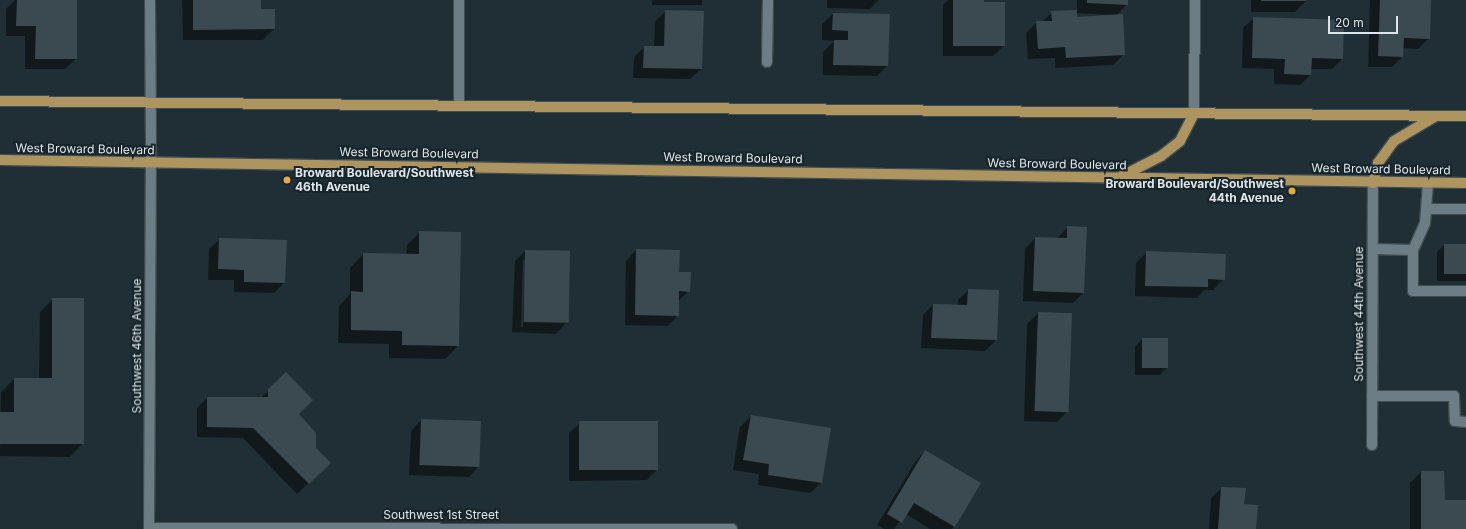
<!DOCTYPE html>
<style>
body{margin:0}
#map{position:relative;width:1466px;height:529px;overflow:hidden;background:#202f35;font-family:Inter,sans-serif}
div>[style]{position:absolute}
.shadow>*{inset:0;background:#0007;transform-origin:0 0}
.building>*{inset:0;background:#3b4a50;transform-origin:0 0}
.roads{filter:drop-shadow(1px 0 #404d52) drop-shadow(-1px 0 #404d52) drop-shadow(0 1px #404d52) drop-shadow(0 -1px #404d52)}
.service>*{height:10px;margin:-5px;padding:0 5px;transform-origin:5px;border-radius:5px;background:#6d7d85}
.minor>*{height:10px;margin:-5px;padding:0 5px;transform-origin:5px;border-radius:5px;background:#6d7d85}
.tertiary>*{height:10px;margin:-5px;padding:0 5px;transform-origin:5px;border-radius:5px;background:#6d7d85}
.primary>*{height:10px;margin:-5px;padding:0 5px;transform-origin:5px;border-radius:5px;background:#ae9560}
.dots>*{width:11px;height:11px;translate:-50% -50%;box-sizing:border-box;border:2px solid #17252b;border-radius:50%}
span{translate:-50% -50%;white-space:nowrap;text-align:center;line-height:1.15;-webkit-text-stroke:4px #17252b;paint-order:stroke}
.street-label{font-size:12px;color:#dde7eb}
.poi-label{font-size:12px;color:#dde7eb;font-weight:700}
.left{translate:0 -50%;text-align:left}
.right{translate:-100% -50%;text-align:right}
.scale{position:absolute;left:1328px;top:16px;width:70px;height:18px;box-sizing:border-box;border:2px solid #dde7eb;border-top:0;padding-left:5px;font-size:12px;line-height:14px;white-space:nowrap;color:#dde7eb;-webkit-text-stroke:3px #17252b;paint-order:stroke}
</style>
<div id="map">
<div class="shadow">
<i style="clip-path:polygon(15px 0,76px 0,76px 59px,65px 69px,25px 69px,25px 36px,6px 36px,6px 9px)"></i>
<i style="clip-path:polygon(182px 0,260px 0,260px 10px,274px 10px,274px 29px,263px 40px,183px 40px)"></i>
<i style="left:652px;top:0;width:50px;height:5px"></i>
<i style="clip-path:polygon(827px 0,879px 0,870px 9px,827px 8px)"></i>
<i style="clip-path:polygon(948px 0,983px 0,1004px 46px,993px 56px,943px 56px,943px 5px)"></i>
<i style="clip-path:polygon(evenodd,1077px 0,1127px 0,1127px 4px,1116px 16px,1124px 54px,1113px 65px,1055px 68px,1055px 58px,1028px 59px,1026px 33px,1037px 22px,1042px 22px,1052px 12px,1077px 11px,1077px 0,1076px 13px,1113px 15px,1113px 16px,1076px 18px,1076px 13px)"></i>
<i style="clip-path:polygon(1251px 0,1305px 0,1306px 1px,1295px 12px,1251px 12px)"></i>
<i style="clip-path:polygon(1370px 0,1430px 0,1429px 38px,1418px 49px,1402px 48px,1402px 57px,1392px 67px,1368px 67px)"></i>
<i style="clip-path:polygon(666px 11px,701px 69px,690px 79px,633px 78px,634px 57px,645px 47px,654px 47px,655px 21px)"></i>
<i style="clip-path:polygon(833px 14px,887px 66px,877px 76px,823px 75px,823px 52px,834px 41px,822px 40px,822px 24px)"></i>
<i style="clip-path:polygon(1254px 18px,1342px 59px,1332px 69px,1311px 69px,1310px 75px,1300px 85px,1274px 84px,1274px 69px,1242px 68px,1243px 28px)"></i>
<i style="clip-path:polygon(1068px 227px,1083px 293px,1073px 303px,1023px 301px,1025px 249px,1035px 238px,1057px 238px)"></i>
<i style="clip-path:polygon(420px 232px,458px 346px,445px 359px,389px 358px,389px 344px,338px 343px,339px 306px,350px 294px,350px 268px,363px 254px,406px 255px,407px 245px)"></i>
<i style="clip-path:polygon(220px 239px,284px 283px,274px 293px,234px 292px,234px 280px,208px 280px,209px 249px)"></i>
<i style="clip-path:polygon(1444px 245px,1466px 245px,1466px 281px,1437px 281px,1437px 252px)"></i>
<i style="clip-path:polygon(636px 250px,678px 273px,689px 291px,678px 301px,678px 315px,668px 326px,625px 325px,626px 261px)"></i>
<i style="clip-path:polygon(evenodd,525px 251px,566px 323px,556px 334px,512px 332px,515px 261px,525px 251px,523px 260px,526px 260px,523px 327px,521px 327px,523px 260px)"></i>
<i style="clip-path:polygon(1147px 252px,1224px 279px,1213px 290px,1204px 290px,1197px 298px,1135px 296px,1136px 263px)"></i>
<i style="clip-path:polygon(968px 290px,998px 291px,996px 340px,985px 351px,921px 348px,923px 315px,933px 305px,958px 306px,958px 300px)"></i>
<i style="clip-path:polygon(53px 299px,83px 443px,70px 457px,0 456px,1px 392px,14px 379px,39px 379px,40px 312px)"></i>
<i style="clip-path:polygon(1038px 313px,1067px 412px,1057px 422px,1024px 421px,1027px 324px)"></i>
<i style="clip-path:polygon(1142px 339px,1167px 368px,1160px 375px,1135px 375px,1135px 347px)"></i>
<i style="clip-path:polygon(286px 374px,297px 415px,315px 448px,329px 463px,297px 494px,243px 438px,197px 437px,197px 408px,207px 398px,261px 398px)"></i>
<i style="clip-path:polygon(751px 416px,830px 429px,821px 483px,810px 493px,758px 485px,759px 474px,733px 470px,740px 427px)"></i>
<i style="clip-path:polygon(421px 420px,479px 466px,469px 477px,409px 475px,411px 431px)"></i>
<i style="clip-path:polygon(580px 423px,657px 470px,647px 480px,569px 481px,569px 433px)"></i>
<i style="clip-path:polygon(925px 451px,954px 526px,952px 529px,930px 529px,906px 514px,894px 529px,884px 529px,877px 525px,915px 462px)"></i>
<i style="clip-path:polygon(1421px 472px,1444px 501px,1466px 501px,1466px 529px,1410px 529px,1410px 483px)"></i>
<i style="clip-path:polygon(1222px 488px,1243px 505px,1255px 529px,1209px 529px,1211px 498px)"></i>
</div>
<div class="building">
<i style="clip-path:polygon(17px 0,77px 0,77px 59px,35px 59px,36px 26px,16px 26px)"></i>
<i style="clip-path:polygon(193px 0,261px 0,261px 9px,275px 9px,275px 29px,193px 30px)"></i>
<i style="clip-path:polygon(953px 0,984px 0,984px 2px,1005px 2px,1005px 46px,953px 46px)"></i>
<i style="clip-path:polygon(1087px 0,1128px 0,1128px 5px,1087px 3px)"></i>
<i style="left:1261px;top:0;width:45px;height:1px"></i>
<i style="clip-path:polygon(1380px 0,1431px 0,1430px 39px,1404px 38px,1403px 57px,1378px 56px)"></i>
<i style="clip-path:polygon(665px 10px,704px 11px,702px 69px,643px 68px,644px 46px,664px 46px)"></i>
<i style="clip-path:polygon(1077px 10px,1077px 17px,1123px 14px,1125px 55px,1066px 58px,1065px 47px,1038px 49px,1036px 21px,1052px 21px,1051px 11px)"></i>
<i style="clip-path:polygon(833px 13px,890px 14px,888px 66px,833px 65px,834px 40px,848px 40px,848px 31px,832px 30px)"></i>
<i style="clip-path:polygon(1253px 17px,1344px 20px,1343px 59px,1312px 58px,1311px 75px,1284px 74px,1285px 59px,1252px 58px)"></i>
<i style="clip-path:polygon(1067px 226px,1087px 227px,1084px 293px,1033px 291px,1035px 237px,1067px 238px)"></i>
<i style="clip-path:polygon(419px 231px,461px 232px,459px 346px,402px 345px,402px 331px,351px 330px,351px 291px,363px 292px,363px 253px,419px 254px)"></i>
<i style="clip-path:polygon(219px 238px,287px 240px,285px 283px,244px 282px,244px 270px,218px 269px)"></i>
<i style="left:1444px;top:244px;width:22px;height:30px"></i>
<i style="clip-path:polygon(636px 249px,680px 250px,679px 272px,691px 272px,690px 292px,679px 291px,679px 316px,635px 315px)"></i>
<i style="left:525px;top:250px;width:45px;height:72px;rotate:1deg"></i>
<i style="clip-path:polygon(1146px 251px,1226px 254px,1225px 280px,1208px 279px,1208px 287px,1145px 286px)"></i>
<i style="clip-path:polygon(968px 289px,999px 290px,997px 340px,931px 338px,933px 304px,967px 305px)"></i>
<i style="clip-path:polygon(52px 298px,84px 298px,84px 444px,0 444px,0 412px,14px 412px,14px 378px,52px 378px)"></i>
<i style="left:1038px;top:312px;width:34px;height:99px;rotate:2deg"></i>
<i style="left:1142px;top:338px;width:26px;height:30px"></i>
<i style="clip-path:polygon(286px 372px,313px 400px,299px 414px,316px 433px,316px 448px,331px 463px,309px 484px,253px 428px,207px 427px,207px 397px,268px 397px,268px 389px)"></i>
<i style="clip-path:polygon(751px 415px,831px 428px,822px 483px,768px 475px,769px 464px,743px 460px)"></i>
<i style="left:421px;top:419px;width:60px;height:46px;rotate:2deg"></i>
<i style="left:658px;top:421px;width:49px;height:79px;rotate:90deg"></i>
<i style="clip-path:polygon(925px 450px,981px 483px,955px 527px,914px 503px,902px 523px,887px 514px)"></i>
<i style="clip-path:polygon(1421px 471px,1444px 471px,1445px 500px,1466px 500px,1466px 529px,1421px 529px)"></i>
<i style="clip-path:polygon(1221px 487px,1246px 488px,1244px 504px,1258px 505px,1256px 529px,1218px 529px)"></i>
</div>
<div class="roads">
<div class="service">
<i style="left:459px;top:0;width:104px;rotate:90deg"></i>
<i style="left:1427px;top:209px;width:39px"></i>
<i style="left:1373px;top:249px;width:40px;rotate:1.4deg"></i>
<i style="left:1413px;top:250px;width:30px;rotate:-66deg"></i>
<i style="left:1425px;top:223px;width:40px;rotate:-85.7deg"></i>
<i style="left:1413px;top:250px;width:41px;rotate:90deg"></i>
<i style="left:1413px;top:291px;width:53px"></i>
<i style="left:1372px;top:396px;width:82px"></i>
<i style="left:1454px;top:396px;width:25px;rotate:88deg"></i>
<i style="left:1455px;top:421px;width:11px;rotate:5deg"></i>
</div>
<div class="minor">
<i style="left:767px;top:62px;width:62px;rotate:-89.1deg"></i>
<i style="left:1194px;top:113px;width:113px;rotate:-89.5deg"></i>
<i style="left:1372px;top:445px;width:262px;rotate:-89.8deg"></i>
<i style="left:149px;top:528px;width:583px;rotate:0.1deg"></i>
<i style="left:149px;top:529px;width:366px;rotate:-89.7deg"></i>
</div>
<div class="tertiary">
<i style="left:150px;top:0;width:163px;rotate:89.6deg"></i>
</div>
<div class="primary">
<i style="left:0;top:101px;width:1466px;rotate:0.59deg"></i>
<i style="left:0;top:160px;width:1466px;rotate:0.9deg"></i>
<i style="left:1122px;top:176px;width:44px;rotate:-27.1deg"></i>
<i style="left:1161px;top:156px;width:24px;rotate:-38deg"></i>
<i style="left:1180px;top:141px;width:31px;rotate:-63deg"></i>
<i style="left:1373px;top:183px;width:21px;rotate:-76deg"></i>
<i style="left:1378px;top:163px;width:27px;rotate:-54deg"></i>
<i style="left:1394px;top:141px;width:49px;rotate:-30.8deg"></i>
</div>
</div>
<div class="dots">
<i style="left:287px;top:180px;background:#e9ab38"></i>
<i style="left:1292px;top:191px;background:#e9ab38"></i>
</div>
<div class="street-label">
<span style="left:85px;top:149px;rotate:1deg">West Broward Boulevard</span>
<span style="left:409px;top:153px;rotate:1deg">West Broward Boulevard</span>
<span style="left:733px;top:158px;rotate:1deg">West Broward Boulevard</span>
<span style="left:1057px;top:164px;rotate:1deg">West Broward Boulevard</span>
<span style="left:1381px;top:169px;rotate:1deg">West Broward Boulevard</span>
<span style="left:1359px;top:314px;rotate:-90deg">Southwest 44th Avenue</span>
<span style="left:137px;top:346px;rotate:-90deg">Southwest 46th Avenue</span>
<span style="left:441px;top:515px">Southwest 1st Street</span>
</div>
<div class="poi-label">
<span class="left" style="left:295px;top:180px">Broward Boulevard/Southwest<br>46th Avenue</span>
<span class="right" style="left:1284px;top:191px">Broward Boulevard/Southwest<br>44th Avenue</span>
</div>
<div class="scale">20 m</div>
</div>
